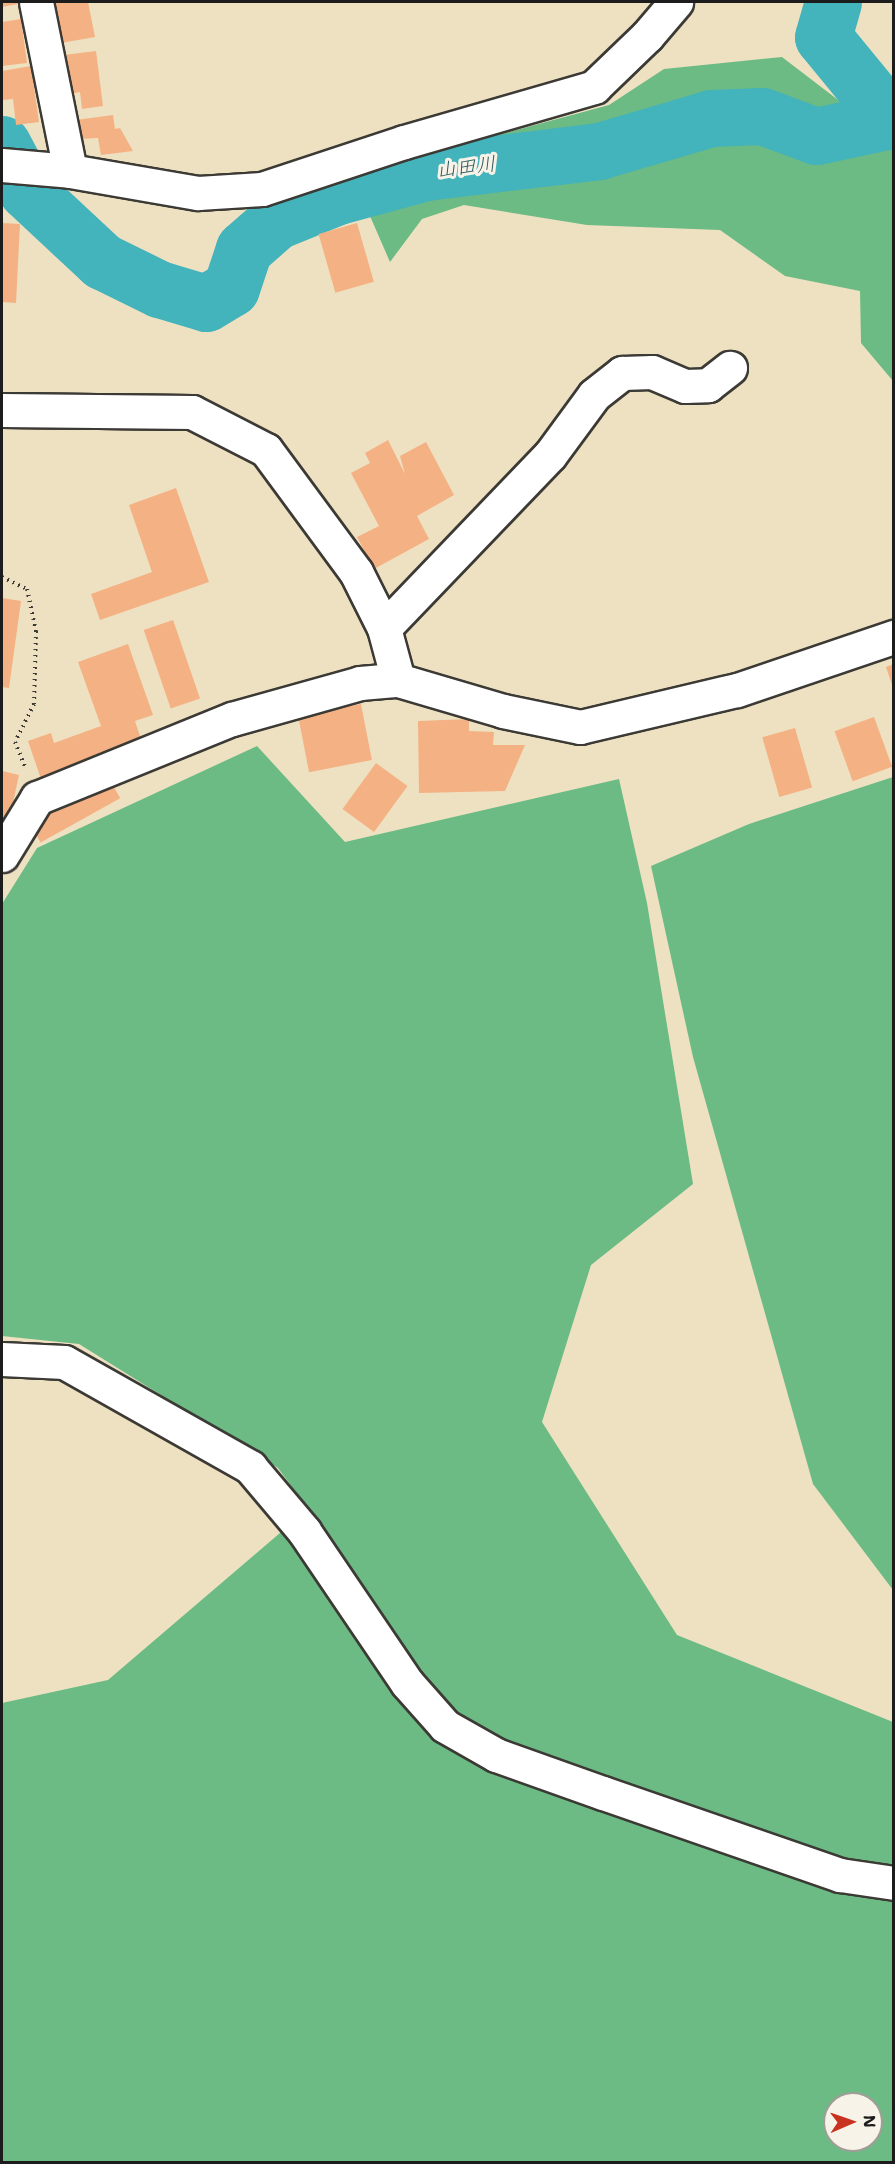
<!DOCTYPE html>
<meta charset="utf-8">
<style>
body{margin:0}
#map{position:relative;width:895px;height:2164px;overflow:hidden;background:#eee1c2;font-family:"Shantell Sans","Klee One",sans-serif}
div>[style]{position:absolute}
.forest>*{inset:0;background:#6cbb84}
.stream>*{height:9px;margin:-4.5px;padding:0 4.5px;transform-origin:4.5px;border-radius:4.5px;background:#43b3bc}
.river>*{height:57px;margin:-28.5px;padding:0 28.5px;transform-origin:28.5px;border-radius:28.5px;background:#43b3bc}
.building>*{inset:0;background:#f4b184;transform-origin:0 0}
.path>*{height:4px;margin-top:-2px;transform-origin:0;background:repeating-linear-gradient(90deg,#3c3a35 0 1.5px,transparent 0 6px)}
.roads{filter:drop-shadow(2px 0 #3c3a35) drop-shadow(-2px 0 #3c3a35) drop-shadow(0 2px #3c3a35) drop-shadow(0 -2px #3c3a35)}
.street>*{height:33px;margin:-16.5px;padding:0 16.5px;transform-origin:16.5px;border-radius:16.5px;background:#fff}
span{translate:-50% -50%;white-space:nowrap;text-align:center;line-height:1.15;-webkit-text-stroke:6px #f7f3e8;paint-order:stroke}
.water-label{font-size:20px;color:#2c585c;font-style:italic}
.frame{position:absolute;inset:0;border:3px solid #1c1c1c;pointer-events:none}
.north{position:absolute;left:823px;top:2092px;width:60px;height:60px;box-sizing:border-box;background:#f7f3e8;border:2px solid #9f9d96;border-radius:50%;rotate:88deg;font-size:16px;font-weight:700;line-height:24px;text-align:center;color:#1c1c1c}
.north::after{content:'';display:block;margin:auto;width:21px;height:27px;background:#c8321e;clip-path:polygon(50% 0,100% 100%,50% 72%,0 100%)}
</style>
<div id="map">
<div class="forest">
<i style="clip-path:polygon(782px 57px,893px 142px,893px 381px,861px 343px,860px 291px,785px 276px,720px 230px,587px 225px,464px 205px,422px 219px,390px 262px,370px 216px,336px 214px,331px 186px,453px 147px,609px 105px,664px 69px)"></i>
<i style="clip-path:polygon(evenodd,257px 746px,345px 842px,619px 779px,647px 903px,693px 1184px,591px 1265px,542px 1422px,677px 1635px,893px 1722px,893px 2162px,2px 2162px,2px 1703px,108px 1680px,308px 1509px,278px 1468px,79px 1344px,2px 1336px,2px 904px,37px 848px,257px 746px,835px 2104px,871px 2104px,871px 2140px,835px 2140px,835px 2104px)"></i>
<i style="clip-path:polygon(893px 777px,894px 777px,893px 1590px,813px 1484px,693px 1057px,651px 866px,749px 824px)"></i>
</div>
<div class="stream">
<i style="left:2px;top:187px;width:156px;rotate:42.9deg"></i>
<i style="left:116px;top:293px;width:66px;rotate:20.4deg"></i>
<i style="left:178px;top:316px;width:20px;rotate:-75deg"></i>
</div>
<div class="river">
<i style="left:2px;top:144px;width:53px;rotate:62deg"></i>
<i style="left:27px;top:191px;width:103px;rotate:43deg"></i>
<i style="left:102px;top:261px;width:64px;rotate:26.2deg"></i>
<i style="left:159px;top:289px;width:49px;rotate:16.6deg"></i>
<i style="left:206px;top:303px;width:29px;rotate:-31deg"></i>
<i style="left:231px;top:288px;width:41px;rotate:-71.6deg"></i>
<i style="left:244px;top:249px;width:43px;rotate:-41.2deg"></i>
<i style="left:276px;top:221px;width:67px;rotate:-22deg"></i>
<i style="left:338px;top:196px;width:91px;rotate:-15.3deg"></i>
<i style="left:426px;top:172px;width:174px;rotate:-6.9deg"></i>
<i style="left:599px;top:151px;width:117px;rotate:-16.4deg"></i>
<i style="left:711px;top:118px;width:51px;rotate:-2.2deg"></i>
<i style="left:762px;top:116px;width:58px;rotate:20.3deg"></i>
<i style="left:816px;top:136px;width:77px;rotate:-12deg"></i>
<i style="left:891px;top:120px;width:107px;rotate:-129.3deg"></i>
<i style="left:823px;top:37px;width:36px;rotate:-74deg"></i>
</div>
<div class="building">
<i style="clip-path:polygon(2px 2px,18px 2px,18px 4px,2px 7px)"></i>
<i style="clip-path:polygon(53px 2px,88px 2px,95px 37px,61px 43px)"></i>
<i style="clip-path:polygon(21px 19px,27px 63px,2px 66px,2px 22px)"></i>
<i style="clip-path:polygon(96px 51px,103px 106px,82px 109px,80px 92px,70px 94px,64px 55px)"></i>
<i style="clip-path:polygon(31px 66px,39px 122px,16px 125px,13px 99px,3px 100px,2px 71px)"></i>
<i style="clip-path:polygon(113px 115px,115px 129px,120px 128px,133px 151px,101px 155px,98px 138px,79px 139px,76px 120px)"></i>
<i style="clip-path:polygon(2px 223px,20px 224px,16px 303px,2px 302px)"></i>
<i style="left:357px;top:223px;width:61px;height:40px;rotate:74deg"></i>
<i style="clip-path:polygon(388px 440px,405px 474px,400px 456px,426px 442px,454px 495px,417px 516px,429px 539px,374px 569px,357px 537px,379px 526px,351px 473px,370px 463px,365px 453px)"></i>
<i style="clip-path:polygon(176px 488px,209px 582px,100px 620px,91px 594px,152px 572px,129px 505px)"></i>
<i style="clip-path:polygon(2px 598px,21px 601px,9px 688px,2px 687px)"></i>
<i style="left:173px;top:620px;width:83px;height:31px;rotate:71deg"></i>
<i style="clip-path:polygon(128px 644px,153px 715px,135px 721px,142px 742px,41px 779px,28px 741px,51px 733px,54px 743px,101px 726px,78px 662px)"></i>
<i style="clip-path:polygon(894px 664px,894px 688px,893px 688px,886px 667px)"></i>
<i style="left:361px;top:704px;width:57px;height:64px;rotate:79deg"></i>
<i style="left:874px;top:717px;width:53px;height:42px;rotate:70deg"></i>
<i style="clip-path:polygon(469px 719px,469px 731px,494px 732px,493px 745px,525px 745px,505px 791px,419px 793px,418px 721px)"></i>
<i style="left:795px;top:728px;width:62px;height:34px;rotate:74deg"></i>
<i style="left:376px;top:763px;width:39px;height:57px;rotate:36deg"></i>
<i style="clip-path:polygon(2px 771px,19px 775px,9px 821px,2px 820px)"></i>
<i style="left:110px;top:780px;width:21px;height:91px;rotate:61deg"></i>
</div>
<div class="path">
<i style="left:2px;top:577px;width:28px;rotate:26deg"></i>
<i style="left:27px;top:589px;width:43px;rotate:77.9deg"></i>
<i style="left:36px;top:631px;width:73px;rotate:91.6deg"></i>
<i style="left:34px;top:704px;width:42px;rotate:116.6deg"></i>
<i style="left:15px;top:742px;width:29px;rotate:68deg"></i>
</div>
<div class="roads">
<div class="street">
<i style="left:36px;top:2px;width:172px;rotate:78.6deg"></i>
<i style="left:2px;top:165px;width:68px;rotate:5deg"></i>
<i style="left:70px;top:171px;width:130px;rotate:9.8deg"></i>
<i style="left:198px;top:193px;width:64px;rotate:-3.6deg"></i>
<i style="left:262px;top:189px;width:150px;rotate:-18.3deg"></i>
<i style="left:404px;top:142px;width:198px;rotate:-16.1deg"></i>
<i style="left:594px;top:87px;width:74px;rotate:-43.9deg"></i>
<i style="left:647px;top:36px;width:45px;rotate:-49.5deg"></i>
<i style="left:2px;top:410px;width:190px;rotate:0.6deg"></i>
<i style="left:192px;top:412px;width:83px;rotate:27.2deg"></i>
<i style="left:266px;top:450px;width:152px;rotate:53.6deg"></i>
<i style="left:356px;top:572px;width:63px;rotate:63.4deg"></i>
<i style="left:384px;top:628px;width:54px;rotate:74.9deg"></i>
<i style="left:384px;top:628px;width:240px;rotate:-46.2deg"></i>
<i style="left:550px;top:455px;width:74px;rotate:-53.7deg"></i>
<i style="left:594px;top:395px;width:36px;rotate:-38deg"></i>
<i style="left:622px;top:373px;width:30px;rotate:-2deg"></i>
<i style="left:652px;top:372px;width:36px;rotate:23deg"></i>
<i style="left:685px;top:386px;width:23px;rotate:-2deg"></i>
<i style="left:708px;top:385px;width:28px;rotate:-38deg"></i>
<i style="left:2px;top:855px;width:67px;rotate:-58.4deg"></i>
<i style="left:37px;top:798px;width:210px;rotate:-22.1deg"></i>
<i style="left:232px;top:719px;width:133px;rotate:-15.7deg"></i>
<i style="left:360px;top:683px;width:38px;rotate:-5deg"></i>
<i style="left:398px;top:680px;width:109px;rotate:16.4deg"></i>
<i style="left:503px;top:711px;width:79px;rotate:11.7deg"></i>
<i style="left:580px;top:727px;width:161px;rotate:-13.3deg"></i>
<i style="left:737px;top:690px;width:166px;rotate:-18.7deg"></i>
<i style="left:2px;top:1359px;width:62px;rotate:2.8deg"></i>
<i style="left:64px;top:1362px;width:214px;rotate:29.4deg"></i>
<i style="left:250px;top:1467px;width:84px;rotate:49.8deg"></i>
<i style="left:304px;top:1531px;width:184px;rotate:55.9deg"></i>
<i style="left:407px;top:1683px;width:57px;rotate:48.5deg"></i>
<i style="left:445px;top:1726px;width:59px;rotate:29.6deg"></i>
<i style="left:496px;top:1755px;width:114px;rotate:19.6deg"></i>
<i style="left:603px;top:1793px;width:251px;rotate:19.1deg"></i>
<i style="left:840px;top:1875px;width:55px;rotate:8.4deg"></i>
</div>
</div>
<div class="water-label">
<span style="left:466px;top:167px;rotate:-7deg">山田川</span>
</div>
<div class="frame"></div>
<div class="north">N</div>
</div>
